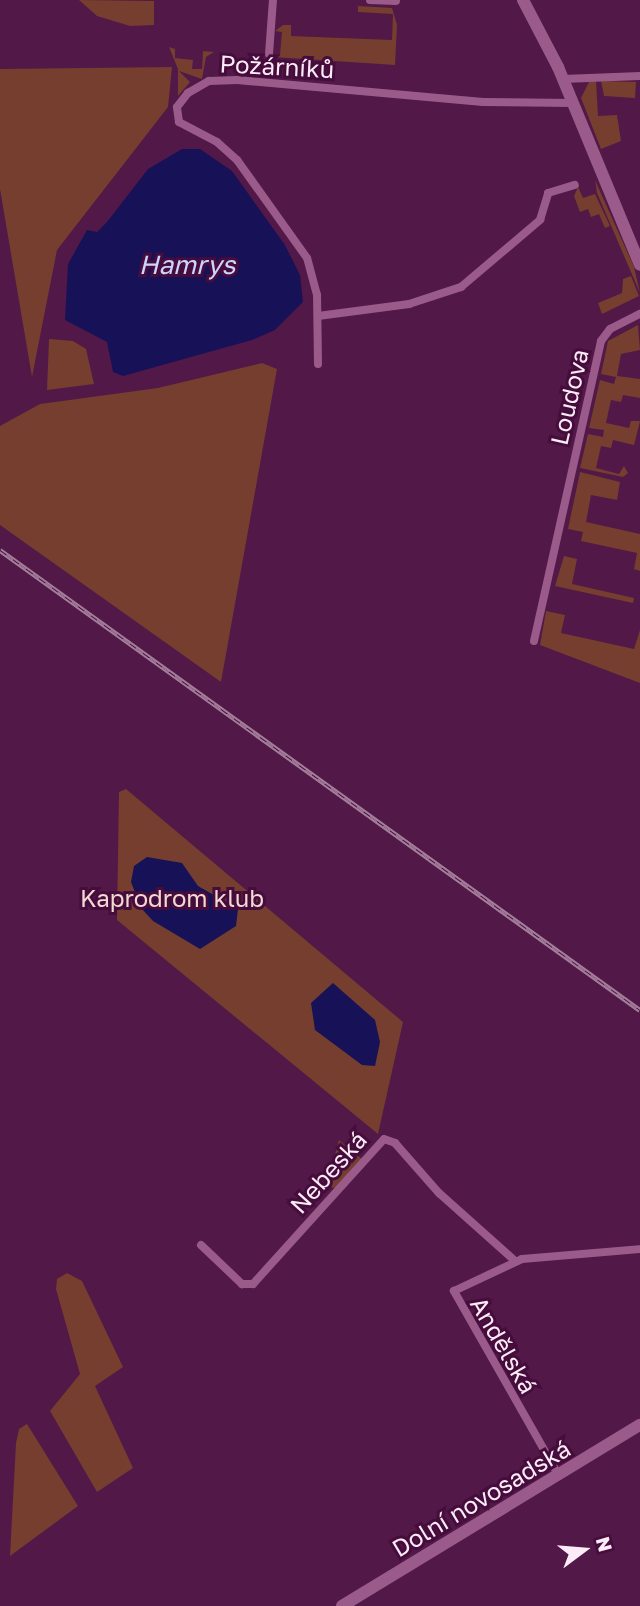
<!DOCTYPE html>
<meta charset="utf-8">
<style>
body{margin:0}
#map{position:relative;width:640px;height:1606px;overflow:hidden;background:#521847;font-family:"Golos Text",sans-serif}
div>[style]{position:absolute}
.green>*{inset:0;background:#753e2f}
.water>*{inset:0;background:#171257}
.street>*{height:8px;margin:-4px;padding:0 4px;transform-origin:4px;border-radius:4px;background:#9a5b8b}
.secondary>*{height:12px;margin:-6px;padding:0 6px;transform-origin:6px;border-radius:6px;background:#9a5b8b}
.rail>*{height:5px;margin-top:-2.5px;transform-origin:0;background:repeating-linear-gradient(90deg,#460c3c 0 8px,#a47f9c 0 16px);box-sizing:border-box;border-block:2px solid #a47f9c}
span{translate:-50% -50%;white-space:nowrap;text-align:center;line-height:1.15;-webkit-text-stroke:6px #460c3c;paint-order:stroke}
.street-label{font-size:24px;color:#fbecf7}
.park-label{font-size:24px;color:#f2d9d2}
.water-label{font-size:26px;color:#ccd4fe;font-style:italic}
.north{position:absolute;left:549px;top:1515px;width:70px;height:70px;-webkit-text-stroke:5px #460c3c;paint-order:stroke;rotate:74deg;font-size:19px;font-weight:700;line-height:28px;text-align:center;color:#fbecf7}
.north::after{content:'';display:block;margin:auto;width:24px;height:32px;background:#fbecf7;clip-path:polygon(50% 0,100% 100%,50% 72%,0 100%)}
</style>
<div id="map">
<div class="green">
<i style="clip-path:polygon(79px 0,154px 1px,154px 25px,130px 26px,97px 16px)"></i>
<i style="clip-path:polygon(358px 6px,392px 8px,397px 25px,395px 65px,274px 57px,280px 55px,282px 32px,275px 31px,283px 25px,291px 25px,291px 36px,392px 40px,393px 14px,358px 12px)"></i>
<i style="clip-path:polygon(169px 47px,175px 49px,175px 58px,193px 60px,192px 69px,202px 69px,203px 51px,214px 52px,206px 57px,202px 79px,179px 71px,190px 82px,178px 96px,178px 69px)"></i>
<i style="clip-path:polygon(172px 67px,168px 107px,57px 250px,32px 377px,0 189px,0 69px)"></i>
<i style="clip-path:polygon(596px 81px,598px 116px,617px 115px,621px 141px,601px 149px,581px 98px,589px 82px)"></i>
<i style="clip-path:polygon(601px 81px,636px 82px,635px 98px,604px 96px)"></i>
<i style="clip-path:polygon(595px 180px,634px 267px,640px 293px,597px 193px)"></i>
<i style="clip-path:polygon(578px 187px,583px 198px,595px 194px,610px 226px,605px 228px,599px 214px,591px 217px,588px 209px,580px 212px,574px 196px)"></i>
<i style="clip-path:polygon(631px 276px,639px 296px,602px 314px,598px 303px,622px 293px,623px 279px)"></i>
<i style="clip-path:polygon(638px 325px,640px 350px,621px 354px,617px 376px,640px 379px,640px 398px,623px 395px,621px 402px,611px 400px,606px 423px,629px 428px,631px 421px,640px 421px,634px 445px,613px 440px,611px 448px,601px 446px,596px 468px,619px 474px,624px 466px,628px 473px,623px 477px,580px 468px,588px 434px,603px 437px,604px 430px,589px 428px,600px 380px,614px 384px,616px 377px,601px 374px,608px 341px)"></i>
<i style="clip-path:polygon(49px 339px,73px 341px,86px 349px,94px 384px,47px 390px)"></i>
<i style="clip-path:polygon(262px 363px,277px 369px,221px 682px,0 525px,0 426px,40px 404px,158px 388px)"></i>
<i style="clip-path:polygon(580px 472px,620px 482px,617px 500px,591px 495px,586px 522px,640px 534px,640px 571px,634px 569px,637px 553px,581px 541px,583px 532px,568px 529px)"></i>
<i style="clip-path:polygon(564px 556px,577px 559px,572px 584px,634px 598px,633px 603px,555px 586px)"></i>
<i style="clip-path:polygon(546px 611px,565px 615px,561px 633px,634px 649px,640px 630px,640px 683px,540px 645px)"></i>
<i style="clip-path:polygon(126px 789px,403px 1022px,378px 1134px,117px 920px,119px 792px)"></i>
<i style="clip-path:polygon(339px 1140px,363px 1160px,338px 1189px,327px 1186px)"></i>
<i style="clip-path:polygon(67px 1273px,82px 1281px,123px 1367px,95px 1386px,133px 1468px,97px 1492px,50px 1411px,80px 1374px,56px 1289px,57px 1279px)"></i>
<i style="clip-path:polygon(27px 1424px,78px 1506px,10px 1556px,16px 1443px,19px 1429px)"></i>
</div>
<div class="water">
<i style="clip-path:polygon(182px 149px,200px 149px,232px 171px,285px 245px,300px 275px,303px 302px,275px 330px,252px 340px,123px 376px,113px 372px,107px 342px,65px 320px,68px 264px,87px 230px,97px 232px,107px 222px,148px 169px)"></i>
<i style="clip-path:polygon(147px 857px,182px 863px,198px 886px,238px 909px,236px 926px,200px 949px,153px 921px,141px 908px,131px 882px,134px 866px)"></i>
<i style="clip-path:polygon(333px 983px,375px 1020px,380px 1042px,375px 1066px,362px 1065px,315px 1030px,311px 1003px)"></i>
</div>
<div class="street">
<i style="left:370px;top:0;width:26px;rotate:2deg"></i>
<i style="left:269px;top:54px;width:54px;rotate:-85.8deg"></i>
<i style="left:563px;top:79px;width:77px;rotate:-2.2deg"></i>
<i style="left:318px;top:316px;width:92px;rotate:-7.5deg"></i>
<i style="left:409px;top:304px;width:55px;rotate:-18.1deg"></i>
<i style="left:461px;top:287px;width:104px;rotate:-40.3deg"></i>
<i style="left:540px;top:220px;width:28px;rotate:-73deg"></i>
<i style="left:548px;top:193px;width:28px;rotate:-17deg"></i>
<i style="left:318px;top:364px;width:69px;rotate:-90.8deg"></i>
<i style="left:317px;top:295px;width:38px;rotate:-105deg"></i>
<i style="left:307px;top:258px;width:120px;rotate:-125.5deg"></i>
<i style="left:237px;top:160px;width:27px;rotate:-138deg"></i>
<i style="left:217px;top:142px;width:43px;rotate:-152.2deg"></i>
<i style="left:179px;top:122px;width:15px;rotate:-98deg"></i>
<i style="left:177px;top:107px;width:18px;rotate:-52deg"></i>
<i style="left:188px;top:93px;width:24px;rotate:-30deg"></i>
<i style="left:209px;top:81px;width:28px;rotate:-2deg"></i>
<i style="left:237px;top:80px;width:247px;rotate:5.1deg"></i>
<i style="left:483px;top:102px;width:90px;rotate:0.6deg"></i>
<i style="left:534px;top:641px;width:307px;rotate:-77.4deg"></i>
<i style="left:601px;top:341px;width:15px;rotate:-53deg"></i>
<i style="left:610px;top:329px;width:34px;rotate:-27deg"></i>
<i style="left:201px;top:1245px;width:57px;rotate:43.6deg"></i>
<i style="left:242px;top:1284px;width:11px"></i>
<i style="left:253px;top:1284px;width:195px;rotate:-47.9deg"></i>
<i style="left:384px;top:1139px;width:12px;rotate:20deg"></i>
<i style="left:395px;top:1143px;width:67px;rotate:48.7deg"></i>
<i style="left:439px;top:1193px;width:102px;rotate:41.8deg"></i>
<i style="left:559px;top:1476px;width:213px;rotate:-119.6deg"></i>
<i style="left:454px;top:1291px;width:75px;rotate:-25.2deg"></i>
<i style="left:522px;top:1259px;width:118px;rotate:-4.8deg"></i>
</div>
<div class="secondary">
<i style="left:523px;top:0;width:76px;rotate:62.4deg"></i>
<i style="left:558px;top:67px;width:214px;rotate:67.5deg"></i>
<i style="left:342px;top:1606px;width:349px;rotate:-31.3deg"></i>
</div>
<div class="rail">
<i style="left:0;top:550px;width:788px;rotate:35.71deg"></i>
</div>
<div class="street-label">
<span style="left:277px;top:66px;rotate:3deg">Požárníků</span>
<span style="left:569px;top:397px;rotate:-77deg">Loudova</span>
<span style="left:328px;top:1172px;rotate:-48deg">Nebeská</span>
<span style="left:504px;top:1345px;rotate:60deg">Andělská</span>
<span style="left:481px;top:1498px;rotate:-31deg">Dolní novosadská</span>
</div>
<div class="park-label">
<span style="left:172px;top:898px">Kaprodrom klub</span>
</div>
<div class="water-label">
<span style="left:187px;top:265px">Hamrys</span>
</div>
<div class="north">N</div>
</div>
